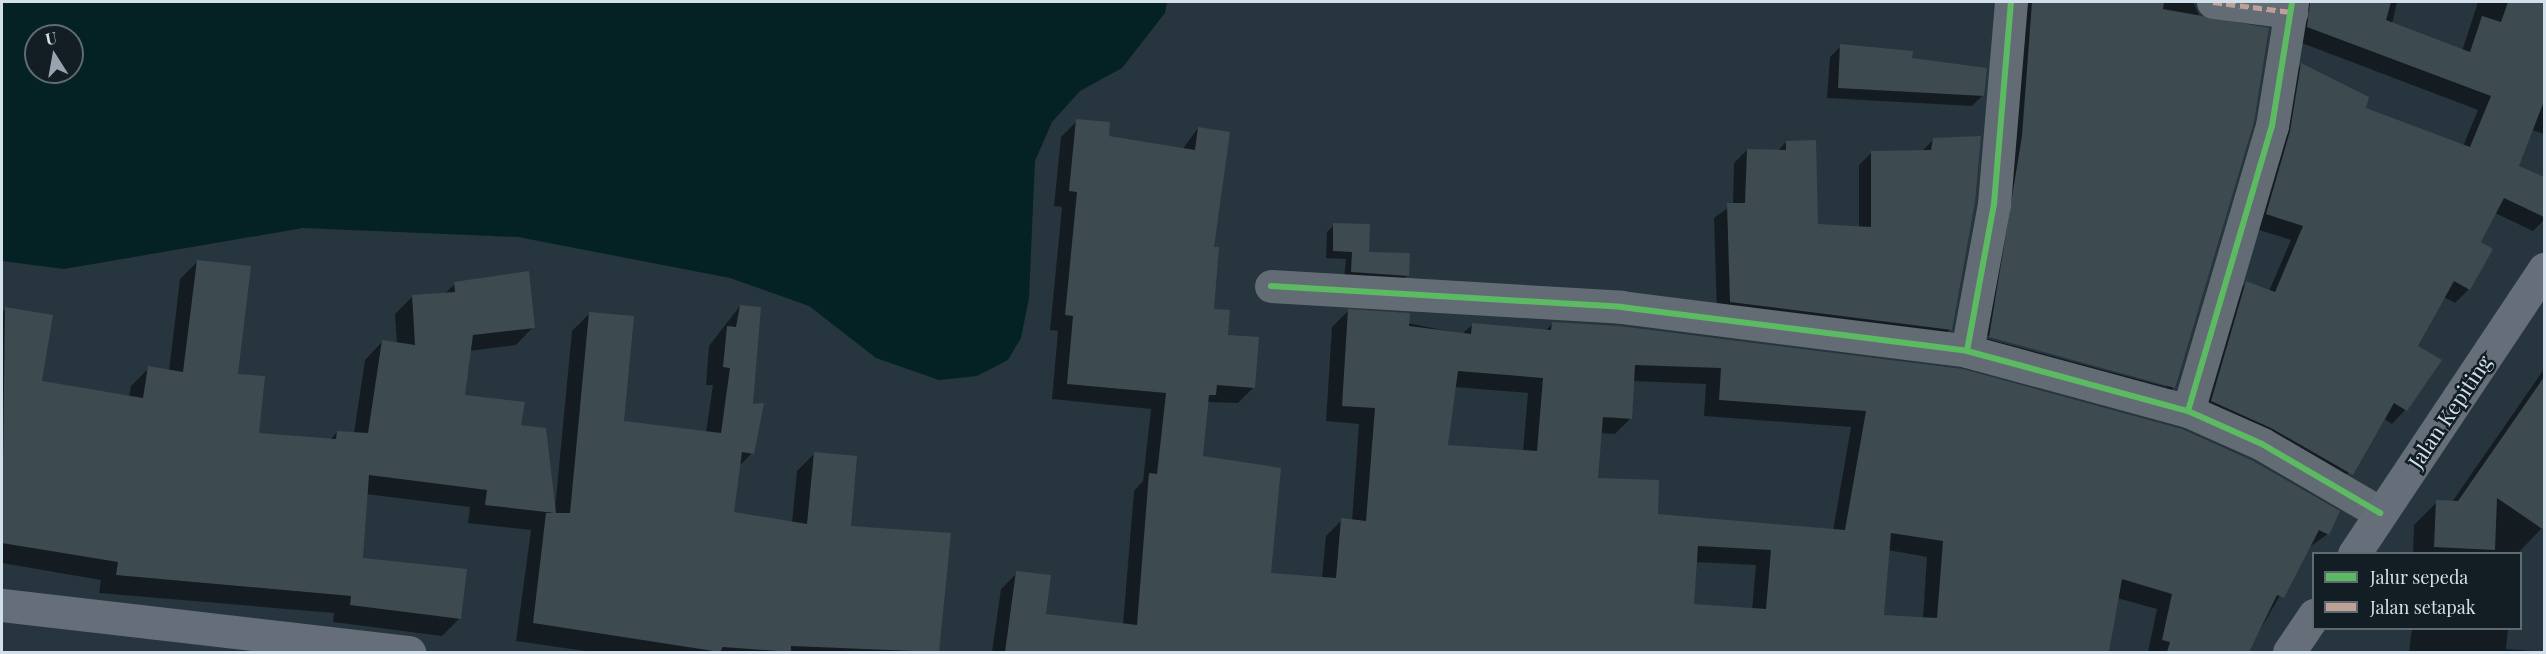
<!DOCTYPE html>
<style>
body{margin:0}
#map{position:relative;width:2546px;height:654px;overflow:hidden;background:#27353e;font-family:"Playfair Display",serif}
div>[style]{position:absolute}
.water>*{inset:0;background:#042223}
.shadow>*{inset:0;background:#0007}
.building>*{inset:0;background:#3d4a50}
.minor>*{height:33px;margin:-16.5px;padding:0 16.5px;transform-origin:16.5px;border-radius:16.5px;background:#636c75}
.secondary>*{height:33px;margin:-16.5px;padding:0 16.5px;transform-origin:16.5px;border-radius:16.5px;background:#656e79}
.trunk>*{height:33px;margin:-16.5px;padding:0 16.5px;transform-origin:16.5px;border-radius:16.5px;background:#656e79}
.quiet>*{height:4.5px;margin-top:-2.25px;transform-origin:0;background:repeating-linear-gradient(90deg,#bda197 0 9px,transparent 0 13.5px)}
.cycleway>*{height:6px;margin:-3px;padding:0 3px;transform-origin:3px;border-radius:3px;background:#5cba63}
span{translate:-50% -50%;white-space:nowrap;text-align:center;line-height:1.15;-webkit-text-stroke:5px #121d24;paint-order:stroke}
.street-label{font-size:21px;color:#d1e0ea}
.frame{position:absolute;inset:0;border:3px solid #d1e0ea;pointer-events:none}
.legend{position:absolute;left:2312px;top:552px;width:210px;height:78px;box-sizing:border-box;background:#121d24;border:2px solid #5e6b73;margin:0;padding:8px 10px;list-style:none;font-size:18px;color:#d1e0ea}
.legend li{display:flex;align-items:center;gap:12px;height:30px}
.legend b{width:30px;border:2px solid #5e6b73}
.north{position:absolute;left:24px;top:24px;width:60px;height:60px;box-sizing:border-box;background:#121d24;border:2px solid #5e6b73;border-radius:50%;rotate:349deg;font-size:16px;font-weight:700;line-height:24px;text-align:center;color:#d1e0ea}
.north::after{content:'';display:block;margin:auto;width:21px;height:27px;background:#96a4ae;clip-path:polygon(50% 0,100% 100%,50% 72%,0 100%)}
</style>
<div id="map">
<div class="water">
<i style="clip-path:polygon(evenodd,2px 2px,1167px 2px,1165px 13px,1122px 68px,1080px 91px,1052px 122px,1035px 161px,1029px 298px,1021px 338px,1008px 360px,977px 376px,939px 380px,876px 358px,809px 306px,730px 278px,518px 237px,303px 228px,64px 269px,2px 261px,2px 2px,36px 36px,72px 36px,72px 72px,36px 72px,36px 36px)"></i>
</div>
<div class="shadow">
<i style="clip-path:polygon(evenodd,2021px 2px,2193px 2px,2201px 19px,2174px 387px,2160px 401px,1975px 351px,2021px 2px,1982px 334px,2167px 384px,2167px 387px,1981px 337px,1982px 334px)"></i>
<i style="clip-path:polygon(2287px 2px,2397px 2px,2392px 24px,2462px 51px,2478px 2px,2544px 2px,2544px 134px,2532px 130px,2517px 166px,2544px 179px,2544px 220px,2533px 231px,2495px 213px,2479px 243px,2491px 250px,2469px 289px,2455px 303px,2444px 297px,2416px 347px,2440px 361px,2405px 410px,2392px 424px,2384px 419px,2338px 488px,2198px 414px,2232px 297px,2246px 283px,2269px 291px,2291px 240px,2253px 228px,2288px 79px,2301px 65px,2364px 108px,2463px 146px,2478px 110px,2294px 40px)"></i>
<i style="clip-path:polygon(1841px 46px,1911px 60px,1983px 95px,1972px 106px,1827px 98px,1830px 57px)"></i>
<i style="clip-path:polygon(evenodd,1077px 121px,1107px 138px,1182px 150px,1198px 128px,1212px 248px,1212px 310px,1254px 387px,1238px 403px,1207px 402px,1201px 457px,1270px 575px,1322px 578px,1326px 536px,1342px 520px,1352px 521px,1359px 424px,1326px 421px,1332px 327px,1348px 311px,1462px 334px,1472px 325px,1545px 331px,1553px 323px,1963px 371px,2328px 534px,2308px 548px,2247px 652px,2148px 652px,2157px 609px,2117px 598px,2109px 652px,992px 652px,1001px 589px,1017px 573px,1044px 616px,1123px 625px,1134px 491px,1143px 481px,1151px 409px,1052px 399px,1058px 331px,1050px 330px,1062px 207px,1054px 206px,1061px 137px,1077px 121px,1633px 381px,1706px 384px,1704px 416px,1851px 427px,1833px 531px,1656px 515px,1596px 479px,1600px 433px,1615px 434px,1631px 418px,1633px 381px,1077px 121px,1454px 387px,1528px 393px,1523px 452px,1446px 447px,1454px 387px,1077px 121px,1888px 550px,1927px 557px,1923px 618px,1882px 616px,1888px 550px,1077px 121px,1695px 562px,1756px 565px,1752px 610px,1693px 605px,1695px 562px)"></i>
<i style="clip-path:polygon(1934px 139px,1950px 329px,1937px 343px,1717px 315px,1714px 218px,1733px 204px,1734px 163px,1747px 150px,1778px 151px,1786px 142px,1817px 225px,1859px 228px,1859px 165px,1872px 152px,1921px 152px)"></i>
<i style="clip-path:polygon(1334px 225px,1368px 253px,1408px 275px,1400px 282px,1344px 279px,1346px 259px,1326px 258px,1327px 232px)"></i>
<i style="clip-path:polygon(198px 261px,257px 434px,330px 440px,337px 432px,354px 433px,365px 360px,382px 342px,397px 344px,395px 314px,412px 297px,444px 294px,455px 284px,533px 327px,516px 345px,469px 351px,463px 396px,520px 427px,555px 509px,572px 331px,590px 313px,622px 423px,706px 432px,713px 385px,706px 385px,709px 346px,740px 306px,752px 453px,738px 467px,732px 513px,792px 523px,797px 471px,814px 454px,849px 527px,950px 535px,937px 652px,592px 652px,516px 641px,531px 530px,468px 523px,470px 507px,366px 494px,362px 559px,459px 619px,442px 636px,333px 622px,334px 613px,99px 593px,101px 580px,2px 563px,2px 313px,6px 308px,40px 382px,129px 397px,131px 386px,149px 368px,169px 371px,180px 279px)"></i>
<i style="clip-path:polygon(2544px 369px,2542px 528px,2517px 554px,2413px 554px,2414px 525px,2437px 502px,2452px 502px)"></i>
<i style="clip-path:polygon(2412px 628px,2508px 628px,2506px 649px,2544px 652px,2409px 652px)"></i>
</div>
<div class="building">
<i style="clip-path:polygon(2032px 2px,2164px 2px,2163px 9px,2269px 28px,2254px 122px,2175px 388px,1989px 337px,2022px 136px)"></i>
<i style="clip-path:polygon(2310px 2px,2391px 2px,2386px 20px,2470px 52px,2482px 16px,2501px 22px,2508px 2px,2544px 2px,2544px 101px,2519px 166px,2544px 177px,2544px 217px,2504px 198px,2481px 242px,2493px 249px,2470px 290px,2454px 281px,2418px 346px,2442px 360px,2407px 411px,2394px 403px,2353px 475px,2271px 428px,2211px 401px,2246px 281px,2275px 292px,2303px 226px,2266px 214px,2290px 131px,2301px 63px,2369px 97px,2366px 108px,2470px 147px,2491px 96px,2307px 27px)"></i>
<i style="clip-path:polygon(1840px 44px,1913px 51px,1912px 58px,1987px 68px,1984px 96px,1838px 88px)"></i>
<i style="clip-path:polygon(evenodd,1076px 119px,1110px 122px,1109px 136px,1195px 150px,1198px 127px,1230px 132px,1214px 247px,1219px 247px,1214px 309px,1230px 310px,1228px 335px,1259px 337px,1255px 388px,1217px 385px,1216px 395px,1209px 395px,1203px 456px,1281px 468px,1271px 573px,1336px 578px,1341px 518px,1366px 521px,1375px 408px,1342px 406px,1348px 309px,1410px 313px,1409px 326px,1471px 334px,1472px 323px,1551px 330px,1552px 322px,1619px 326px,1963px 369px,2182px 429px,2253px 461px,2340px 511px,2329px 535px,2319px 530px,2284px 598px,2277px 595px,2249px 652px,2167px 652px,2170px 642px,2162px 640px,2172px 594px,2122px 579px,2109px 652px,1005px 652px,1016px 571px,1051px 575px,1046px 614px,1137px 625px,1149px 473px,1157px 474px,1166px 393px,1067px 384px,1073px 316px,1065px 315px,1077px 192px,1069px 191px,1076px 119px,1635px 365px,1721px 368px,1719px 400px,1866px 411px,1845px 530px,1658px 514px,1659px 480px,1598px 478px,1603px 417px,1632px 419px,1635px 365px,1076px 119px,1458px 371px,1543px 378px,1537px 451px,1448px 445px,1458px 371px,1076px 119px,1891px 533px,1943px 541px,1937px 618px,1884px 615px,1891px 533px,1076px 119px,1698px 546px,1771px 550px,1766px 609px,1694px 604px,1698px 546px)"></i>
<i style="clip-path:polygon(1981px 136px,1975px 202px,1952px 330px,1730px 302px,1727px 203px,1745px 203px,1747px 149px,1786px 150px,1786px 141px,1816px 140px,1818px 224px,1871px 227px,1871px 151px,1931px 150px,1933px 138px)"></i>
<i style="clip-path:polygon(1333px 223px,1370px 224px,1369px 252px,1410px 253px,1409px 276px,1351px 272px,1352px 252px,1333px 251px)"></i>
<i style="clip-path:polygon(197px 260px,251px 266px,238px 374px,265px 376px,259px 433px,336px 439px,337px 431px,368px 433px,382px 340px,415px 345px,412px 295px,455px 292px,454px 282px,529px 271px,535px 328px,473px 335px,465px 395px,525px 402px,521px 425px,546px 428px,556px 513px,570px 513px,589px 312px,634px 316px,624px 421px,721px 433px,730px 368px,723px 367px,727px 326px,736px 327px,740px 305px,761px 307px,753px 404px,764px 403px,754px 454px,742px 452px,734px 512px,807px 524px,814px 452px,857px 456px,851px 526px,951px 533px,939px 652px,791px 646px,791px 652px,723px 647px,720px 652px,533px 623px,546px 513px,555px 513px,485px 505px,487px 490px,369px 475px,363px 558px,467px 569px,461px 619px,350px 605px,351px 596px,116px 575px,118px 562px,2px 543px,5px 307px,53px 315px,42px 381px,143px 398px,148px 366px,183px 372px)"></i>
<i style="clip-path:polygon(2544px 377px,2544px 530px,2497px 498px,2495px 550px,2434px 547px,2436px 500px,2458px 501px)"></i>
</div>
<div class="minor">
<i style="left:2213px;top:2px;width:79px;rotate:7.3deg"></i>
<i style="left:1271px;top:286px;width:351px;rotate:3.4deg"></i>
<i style="left:1621px;top:307px;width:349px;rotate:7.2deg"></i>
<i style="left:1967px;top:351px;width:229px;rotate:15.2deg"></i>
<i style="left:2188px;top:411px;width:81px;rotate:24deg"></i>
<i style="left:2262px;top:444px;width:137px;rotate:30.3deg"></i>
<i style="left:1967px;top:351px;width:149px;rotate:-79.6deg"></i>
<i style="left:1994px;top:204px;width:203px;rotate:-85.2deg"></i>
<i style="left:2188px;top:411px;width:297px;rotate:-73.6deg"></i>
<i style="left:2272px;top:126px;width:126px;rotate:-80.8deg"></i>
</div>
<div class="secondary">
<i style="left:2354px;top:554px;width:343px;rotate:-56.3deg"></i>
<i style="left:2289px;top:652px;width:45px;rotate:-56deg"></i>
</div>
<div class="trunk">
<i style="left:2px;top:605px;width:410px;rotate:6.6deg"></i>
</div>
<div class="quiet">
<i style="left:2213px;top:2px;width:79px;rotate:7.3deg"></i>
</div>
<div class="cycleway">
<i style="left:1271px;top:286px;width:351px;rotate:3.4deg"></i>
<i style="left:1621px;top:307px;width:349px;rotate:7.2deg"></i>
<i style="left:1967px;top:351px;width:229px;rotate:15.2deg"></i>
<i style="left:2188px;top:411px;width:81px;rotate:24deg"></i>
<i style="left:2262px;top:444px;width:137px;rotate:30.3deg"></i>
<i style="left:1967px;top:351px;width:149px;rotate:-79.6deg"></i>
<i style="left:1994px;top:204px;width:203px;rotate:-85.2deg"></i>
<i style="left:2188px;top:411px;width:297px;rotate:-73.6deg"></i>
<i style="left:2272px;top:126px;width:126px;rotate:-80.8deg"></i>
</div>
<div class="street-label">
<span style="left:2449px;top:411px;rotate:-56deg">Jalan Kepiting</span>
</div>
<div class="frame"></div>
<ul class="legend">
<li><b style="height:8px;background:#5cba63"></b>Jalur sepeda</li>
<li><b style="height:8px;background:#bda197"></b>Jalan setapak</li>
</ul>
<div class="north">U</div>
</div>
